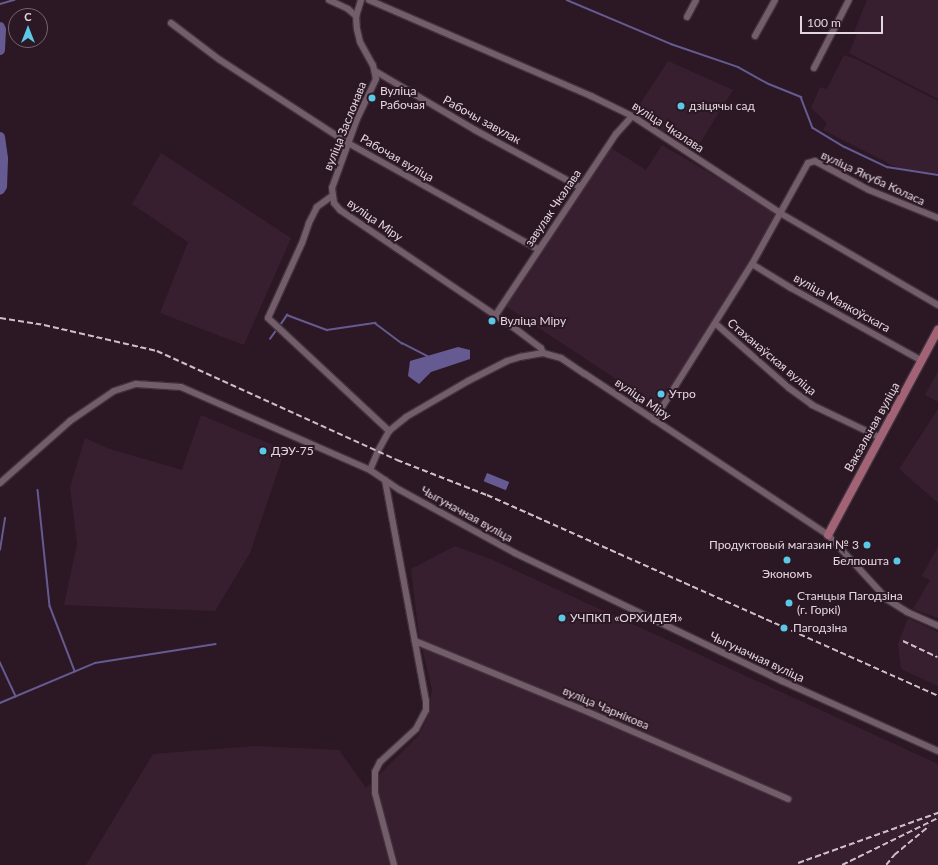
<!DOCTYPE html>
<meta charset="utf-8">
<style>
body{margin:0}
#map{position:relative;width:938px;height:865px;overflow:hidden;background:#2b1824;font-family:Lato,sans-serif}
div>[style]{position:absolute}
.built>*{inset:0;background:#381f2f}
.water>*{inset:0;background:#655a91;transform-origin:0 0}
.stream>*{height:1.5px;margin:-0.75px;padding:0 0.75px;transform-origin:0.75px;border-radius:0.75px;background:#655a91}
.river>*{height:10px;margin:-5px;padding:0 5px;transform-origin:5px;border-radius:5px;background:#655a91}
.roads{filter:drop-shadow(1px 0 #40323b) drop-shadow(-1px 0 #40323b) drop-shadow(0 1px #40323b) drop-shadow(0 -1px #40323b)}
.minor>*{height:6px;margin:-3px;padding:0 3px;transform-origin:3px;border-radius:3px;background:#745d6b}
.major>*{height:8px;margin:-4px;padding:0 4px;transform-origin:4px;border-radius:4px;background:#a26376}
.rail>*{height:1.5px;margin-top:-0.75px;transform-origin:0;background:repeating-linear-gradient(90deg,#cdbfc8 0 6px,transparent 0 9px)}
.dots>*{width:11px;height:11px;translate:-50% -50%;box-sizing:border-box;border:2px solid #2b1824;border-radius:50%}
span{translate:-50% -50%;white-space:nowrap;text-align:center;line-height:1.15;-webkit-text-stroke:4px #2b1824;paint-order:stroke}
.poi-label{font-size:12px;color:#e4d6df}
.left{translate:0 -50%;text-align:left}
.right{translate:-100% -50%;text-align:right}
.street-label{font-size:12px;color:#e4d6df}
.north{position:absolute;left:8px;top:8px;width:40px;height:40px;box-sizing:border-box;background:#2b1824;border:1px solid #75646f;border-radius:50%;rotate:0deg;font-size:11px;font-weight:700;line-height:16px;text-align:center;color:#e4d6df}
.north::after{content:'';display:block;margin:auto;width:14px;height:18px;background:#5bc8e6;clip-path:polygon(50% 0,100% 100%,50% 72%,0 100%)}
.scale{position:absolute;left:800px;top:16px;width:83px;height:18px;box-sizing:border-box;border:2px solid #e4d6df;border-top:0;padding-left:5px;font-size:12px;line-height:14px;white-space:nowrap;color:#e4d6df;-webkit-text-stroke:3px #2b1824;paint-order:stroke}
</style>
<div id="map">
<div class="built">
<i style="clip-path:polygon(867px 0,938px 0,938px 99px,849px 53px,857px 34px,854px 32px)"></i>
<i style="clip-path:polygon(844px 55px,856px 59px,938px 101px,938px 174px,900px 169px,823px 130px,827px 123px,811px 108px,820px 87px,827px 89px)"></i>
<i style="clip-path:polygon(668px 61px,733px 90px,695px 151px,634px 113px)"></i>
<i style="clip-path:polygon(662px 145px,778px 213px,660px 408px,504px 305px,608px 146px,646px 170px)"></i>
<i style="clip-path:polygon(161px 153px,291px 238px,244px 345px,160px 313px,188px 242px,132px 204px)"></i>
<i style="clip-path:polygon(938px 371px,938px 402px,925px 395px)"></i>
<i style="clip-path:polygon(938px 409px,938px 503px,899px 469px)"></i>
<i style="clip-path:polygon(201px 415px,285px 450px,250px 553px,215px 611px,64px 605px,77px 544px,70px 487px,85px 438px,107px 448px,182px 470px)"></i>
<i style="clip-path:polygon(455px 546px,493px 560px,938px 764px,938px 865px,86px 865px,153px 754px,255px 746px,339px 750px,366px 788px,419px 735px,428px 716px,432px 690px,419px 635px,411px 569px)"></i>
<i style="clip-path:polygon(938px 546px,938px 618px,913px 609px,930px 580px,922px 576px)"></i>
<i style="clip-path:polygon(908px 618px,938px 632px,938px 686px,901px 669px,898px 644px)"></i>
</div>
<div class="water">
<i style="clip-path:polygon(458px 347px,470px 350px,470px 359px,431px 372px,419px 384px,408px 376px,410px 361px)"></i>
<i style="left:487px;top:473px;width:24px;height:9px;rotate:22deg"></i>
</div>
<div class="stream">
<i style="left:567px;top:0;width:113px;rotate:22.9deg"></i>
<i style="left:671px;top:44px;width:71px;rotate:18.9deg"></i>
<i style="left:738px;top:67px;width:35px;rotate:29deg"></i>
<i style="left:769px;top:84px;width:35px;rotate:22deg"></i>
<i style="left:801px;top:97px;width:33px;rotate:69deg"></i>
<i style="left:813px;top:128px;width:37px;rotate:31deg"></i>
<i style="left:845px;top:147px;width:47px;rotate:25.5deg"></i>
<i style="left:887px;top:167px;width:52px;rotate:8.9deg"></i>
<i style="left:0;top:4px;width:15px;rotate:-16deg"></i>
<i style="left:281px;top:324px;width:11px;rotate:-56deg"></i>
<i style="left:287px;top:315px;width:43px;rotate:20.6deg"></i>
<i style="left:327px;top:330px;width:49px;rotate:-8.3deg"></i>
<i style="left:375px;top:323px;width:34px;rotate:37deg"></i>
<i style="left:402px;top:343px;width:29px;rotate:27deg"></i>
<i style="left:270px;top:339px;width:9px;rotate:-54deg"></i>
<i style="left:38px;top:490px;width:117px;rotate:84.1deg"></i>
<i style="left:50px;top:606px;width:70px;rotate:69deg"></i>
<i style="left:0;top:550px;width:32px;rotate:-81deg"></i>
<i style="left:0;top:662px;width:38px;rotate:65deg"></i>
<i style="left:0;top:703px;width:103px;rotate:-22.8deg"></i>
<i style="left:95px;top:663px;width:122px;rotate:-8.9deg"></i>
</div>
<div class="river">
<i style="left:0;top:27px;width:3px;rotate:72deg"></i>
<i style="left:1px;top:30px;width:20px;rotate:93deg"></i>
<i style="left:0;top:137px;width:22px;rotate:82deg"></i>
<i style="left:3px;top:159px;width:27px;rotate:92deg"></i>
<i style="left:2px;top:186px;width:4px;rotate:117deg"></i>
</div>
<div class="roads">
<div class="minor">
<i style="left:329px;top:0;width:21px;rotate:25deg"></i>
<i style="left:348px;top:9px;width:11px;rotate:41deg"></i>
<i style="left:361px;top:0;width:17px;rotate:107deg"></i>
<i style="left:356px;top:16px;width:13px;rotate:86deg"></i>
<i style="left:357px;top:29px;width:13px;rotate:77deg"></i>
<i style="left:360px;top:42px;width:26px;rotate:61deg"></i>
<i style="left:373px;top:65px;width:14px;rotate:78deg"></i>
<i style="left:376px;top:79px;width:44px;rotate:115.4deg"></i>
<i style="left:357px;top:119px;width:73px;rotate:109.9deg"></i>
<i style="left:332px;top:188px;width:15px;rotate:82deg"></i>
<i style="left:334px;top:203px;width:9px;rotate:49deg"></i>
<i style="left:340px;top:210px;width:209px;rotate:34.1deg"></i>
<i style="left:513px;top:327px;width:35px;rotate:37deg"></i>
<i style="left:541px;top:348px;width:5px;rotate:68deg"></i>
<i style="left:369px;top:0;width:242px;rotate:23.4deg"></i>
<i style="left:591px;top:96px;width:46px;rotate:26deg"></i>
<i style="left:632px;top:116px;width:177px;rotate:33.2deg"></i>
<i style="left:780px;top:213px;width:183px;rotate:30.2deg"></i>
<i style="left:687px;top:17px;width:19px;rotate:-62deg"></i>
<i style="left:171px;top:23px;width:61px;rotate:37.1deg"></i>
<i style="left:220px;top:60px;width:153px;rotate:33deg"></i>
<i style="left:348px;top:143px;width:218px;rotate:29.2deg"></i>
<i style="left:755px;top:36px;width:41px;rotate:-60.9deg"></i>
<i style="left:814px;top:68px;width:76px;rotate:-62.8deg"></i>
<i style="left:375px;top:71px;width:116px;rotate:30.5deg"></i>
<i style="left:475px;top:130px;width:119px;rotate:28.5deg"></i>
<i style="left:332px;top:196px;width:19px;rotate:144deg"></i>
<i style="left:317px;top:207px;width:18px;rotate:117deg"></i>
<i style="left:309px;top:223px;width:21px;rotate:109deg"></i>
<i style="left:302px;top:243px;width:82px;rotate:114.4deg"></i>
<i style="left:268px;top:318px;width:166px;rotate:43deg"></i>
<i style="left:752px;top:264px;width:46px;rotate:31.6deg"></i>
<i style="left:791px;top:288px;width:150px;rotate:29.1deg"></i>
<i style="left:495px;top:316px;width:219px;rotate:-56.4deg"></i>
<i style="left:616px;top:134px;width:24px;rotate:-48deg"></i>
<i style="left:716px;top:324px;width:97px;rotate:41.2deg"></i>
<i style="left:789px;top:388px;width:29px;rotate:36deg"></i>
<i style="left:812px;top:405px;width:74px;rotate:25.5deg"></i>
<i style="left:654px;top:420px;width:184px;rotate:-57.9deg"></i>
<i style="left:752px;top:264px;width:115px;rotate:-61deg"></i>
<i style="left:808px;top:163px;width:7px;rotate:-16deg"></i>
<i style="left:815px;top:161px;width:61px;rotate:28.2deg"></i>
<i style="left:869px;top:190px;width:74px;rotate:22.1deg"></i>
<i style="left:370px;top:470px;width:21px;rotate:-67deg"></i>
<i style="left:378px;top:451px;width:23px;rotate:-61deg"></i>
<i style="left:389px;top:431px;width:22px;rotate:-39deg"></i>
<i style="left:406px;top:417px;width:72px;rotate:-30.1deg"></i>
<i style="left:468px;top:381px;width:44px;rotate:-27.1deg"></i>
<i style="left:507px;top:361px;width:14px;rotate:-17deg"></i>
<i style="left:520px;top:357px;width:23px;rotate:-10deg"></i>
<i style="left:543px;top:353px;width:19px;rotate:16deg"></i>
<i style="left:561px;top:358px;width:29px;rotate:34deg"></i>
<i style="left:585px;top:374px;width:291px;rotate:33.5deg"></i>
<i style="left:828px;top:535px;width:88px;rotate:47.3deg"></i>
<i style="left:888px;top:600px;width:22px;rotate:32deg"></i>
<i style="left:907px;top:612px;width:34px;rotate:24deg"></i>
<i style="left:385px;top:480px;width:225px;rotate:79.5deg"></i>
<i style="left:426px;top:701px;width:9px;rotate:90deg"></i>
<i style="left:426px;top:710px;width:21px;rotate:118deg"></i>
<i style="left:416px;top:729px;width:49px;rotate:137.5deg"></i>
<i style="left:380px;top:762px;width:11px;rotate:117deg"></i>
<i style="left:375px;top:772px;width:21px;rotate:90deg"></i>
<i style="left:375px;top:793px;width:74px;rotate:75.2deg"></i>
<i style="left:0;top:483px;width:94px;rotate:-41.5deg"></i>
<i style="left:70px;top:421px;width:53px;rotate:-34.3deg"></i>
<i style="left:114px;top:391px;width:23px;rotate:-18deg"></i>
<i style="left:136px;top:384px;width:45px;rotate:3.8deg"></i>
<i style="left:181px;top:387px;width:206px;rotate:23.7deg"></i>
<i style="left:370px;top:470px;width:36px;rotate:34deg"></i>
<i style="left:400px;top:490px;width:131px;rotate:28.7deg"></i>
<i style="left:515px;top:553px;width:296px;rotate:25.6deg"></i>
<i style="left:782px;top:681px;width:171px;rotate:24.2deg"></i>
<i style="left:415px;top:641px;width:179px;rotate:22.3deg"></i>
<i style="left:581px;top:709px;width:226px;rotate:23.5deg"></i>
</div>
<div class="major">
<i style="left:828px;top:535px;width:233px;rotate:-61.8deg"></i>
</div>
</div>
<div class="rail">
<i style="left:0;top:318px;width:45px;rotate:9deg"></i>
<i style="left:44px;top:325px;width:116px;rotate:13deg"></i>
<i style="left:157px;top:351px;width:264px;rotate:24.4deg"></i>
<i style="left:397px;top:460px;width:97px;rotate:21.3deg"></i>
<i style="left:487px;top:495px;width:494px;rotate:24deg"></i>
<i style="left:903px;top:641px;width:38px;rotate:25deg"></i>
<i style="left:798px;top:863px;width:149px;rotate:-19.7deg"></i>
<i style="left:842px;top:865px;width:107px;rotate:-26.1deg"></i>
<i style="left:886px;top:865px;width:13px;rotate:-51deg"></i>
<i style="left:894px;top:855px;width:45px;rotate:-39.6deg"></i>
</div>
<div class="dots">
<i style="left:372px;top:98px;background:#5bc8e6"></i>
<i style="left:681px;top:106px;background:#5bc8e6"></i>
<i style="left:492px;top:321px;background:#5bc8e6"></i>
<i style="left:661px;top:394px;background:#5bc8e6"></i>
<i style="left:263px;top:451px;background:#5bc8e6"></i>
<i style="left:867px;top:545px;background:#5bc8e6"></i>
<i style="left:787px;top:560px;background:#5bc8e6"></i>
<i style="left:897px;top:561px;background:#5bc8e6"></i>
<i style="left:789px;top:603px;background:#5bc8e6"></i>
<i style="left:562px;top:618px;background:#5bc8e6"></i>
<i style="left:784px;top:628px;background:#5bc8e6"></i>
</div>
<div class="poi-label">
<span class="left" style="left:380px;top:98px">Вуліца<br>Рабочая</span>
<span class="left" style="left:689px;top:106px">дзіцячы сад</span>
<span class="left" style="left:500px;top:321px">Вуліца Міру</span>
<span class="left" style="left:669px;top:394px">Утро</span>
<span class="left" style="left:271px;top:451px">ДЭУ-75</span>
<span class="right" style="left:859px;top:545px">Продуктовый магазин № 3</span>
<span class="right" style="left:889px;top:561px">Белпошта</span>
<span style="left:787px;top:574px">Экономъ</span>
<span class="left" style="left:797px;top:603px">Станцыя Пагодзіна<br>(г. Горкі)</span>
<span class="left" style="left:570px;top:618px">УЧПКП «ОРХИДЕЯ»</span>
<span class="left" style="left:793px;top:628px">Пагодзіна</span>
</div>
<div class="street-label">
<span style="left:482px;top:120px;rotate:29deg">Рабочы завулак</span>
<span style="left:345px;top:126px;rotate:-68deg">вуліца Заслонава</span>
<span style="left:668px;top:127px;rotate:33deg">вуліца Чкалава</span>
<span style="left:397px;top:158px;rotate:30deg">Рабочая вуліца</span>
<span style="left:873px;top:178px;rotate:25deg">вуліца Якуба Коласа</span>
<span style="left:553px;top:208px;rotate:-56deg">завулак Чкалава</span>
<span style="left:375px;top:220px;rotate:35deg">вуліца Міру</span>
<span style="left:842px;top:303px;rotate:29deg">вуліца Маякоўскага</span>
<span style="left:772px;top:357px;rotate:40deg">Стаханаўская вуліца</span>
<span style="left:643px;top:399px;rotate:34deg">вуліца Міру</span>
<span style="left:872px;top:427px;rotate:-61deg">Вакзальная вуліца</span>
<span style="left:467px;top:514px;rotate:29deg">Чыгуначная вуліца</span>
<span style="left:757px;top:657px;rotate:25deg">Чыгуначная вуліца</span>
<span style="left:606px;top:708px;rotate:23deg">вуліца Чарнікова</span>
</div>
<div class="north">С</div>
<div class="scale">100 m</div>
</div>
